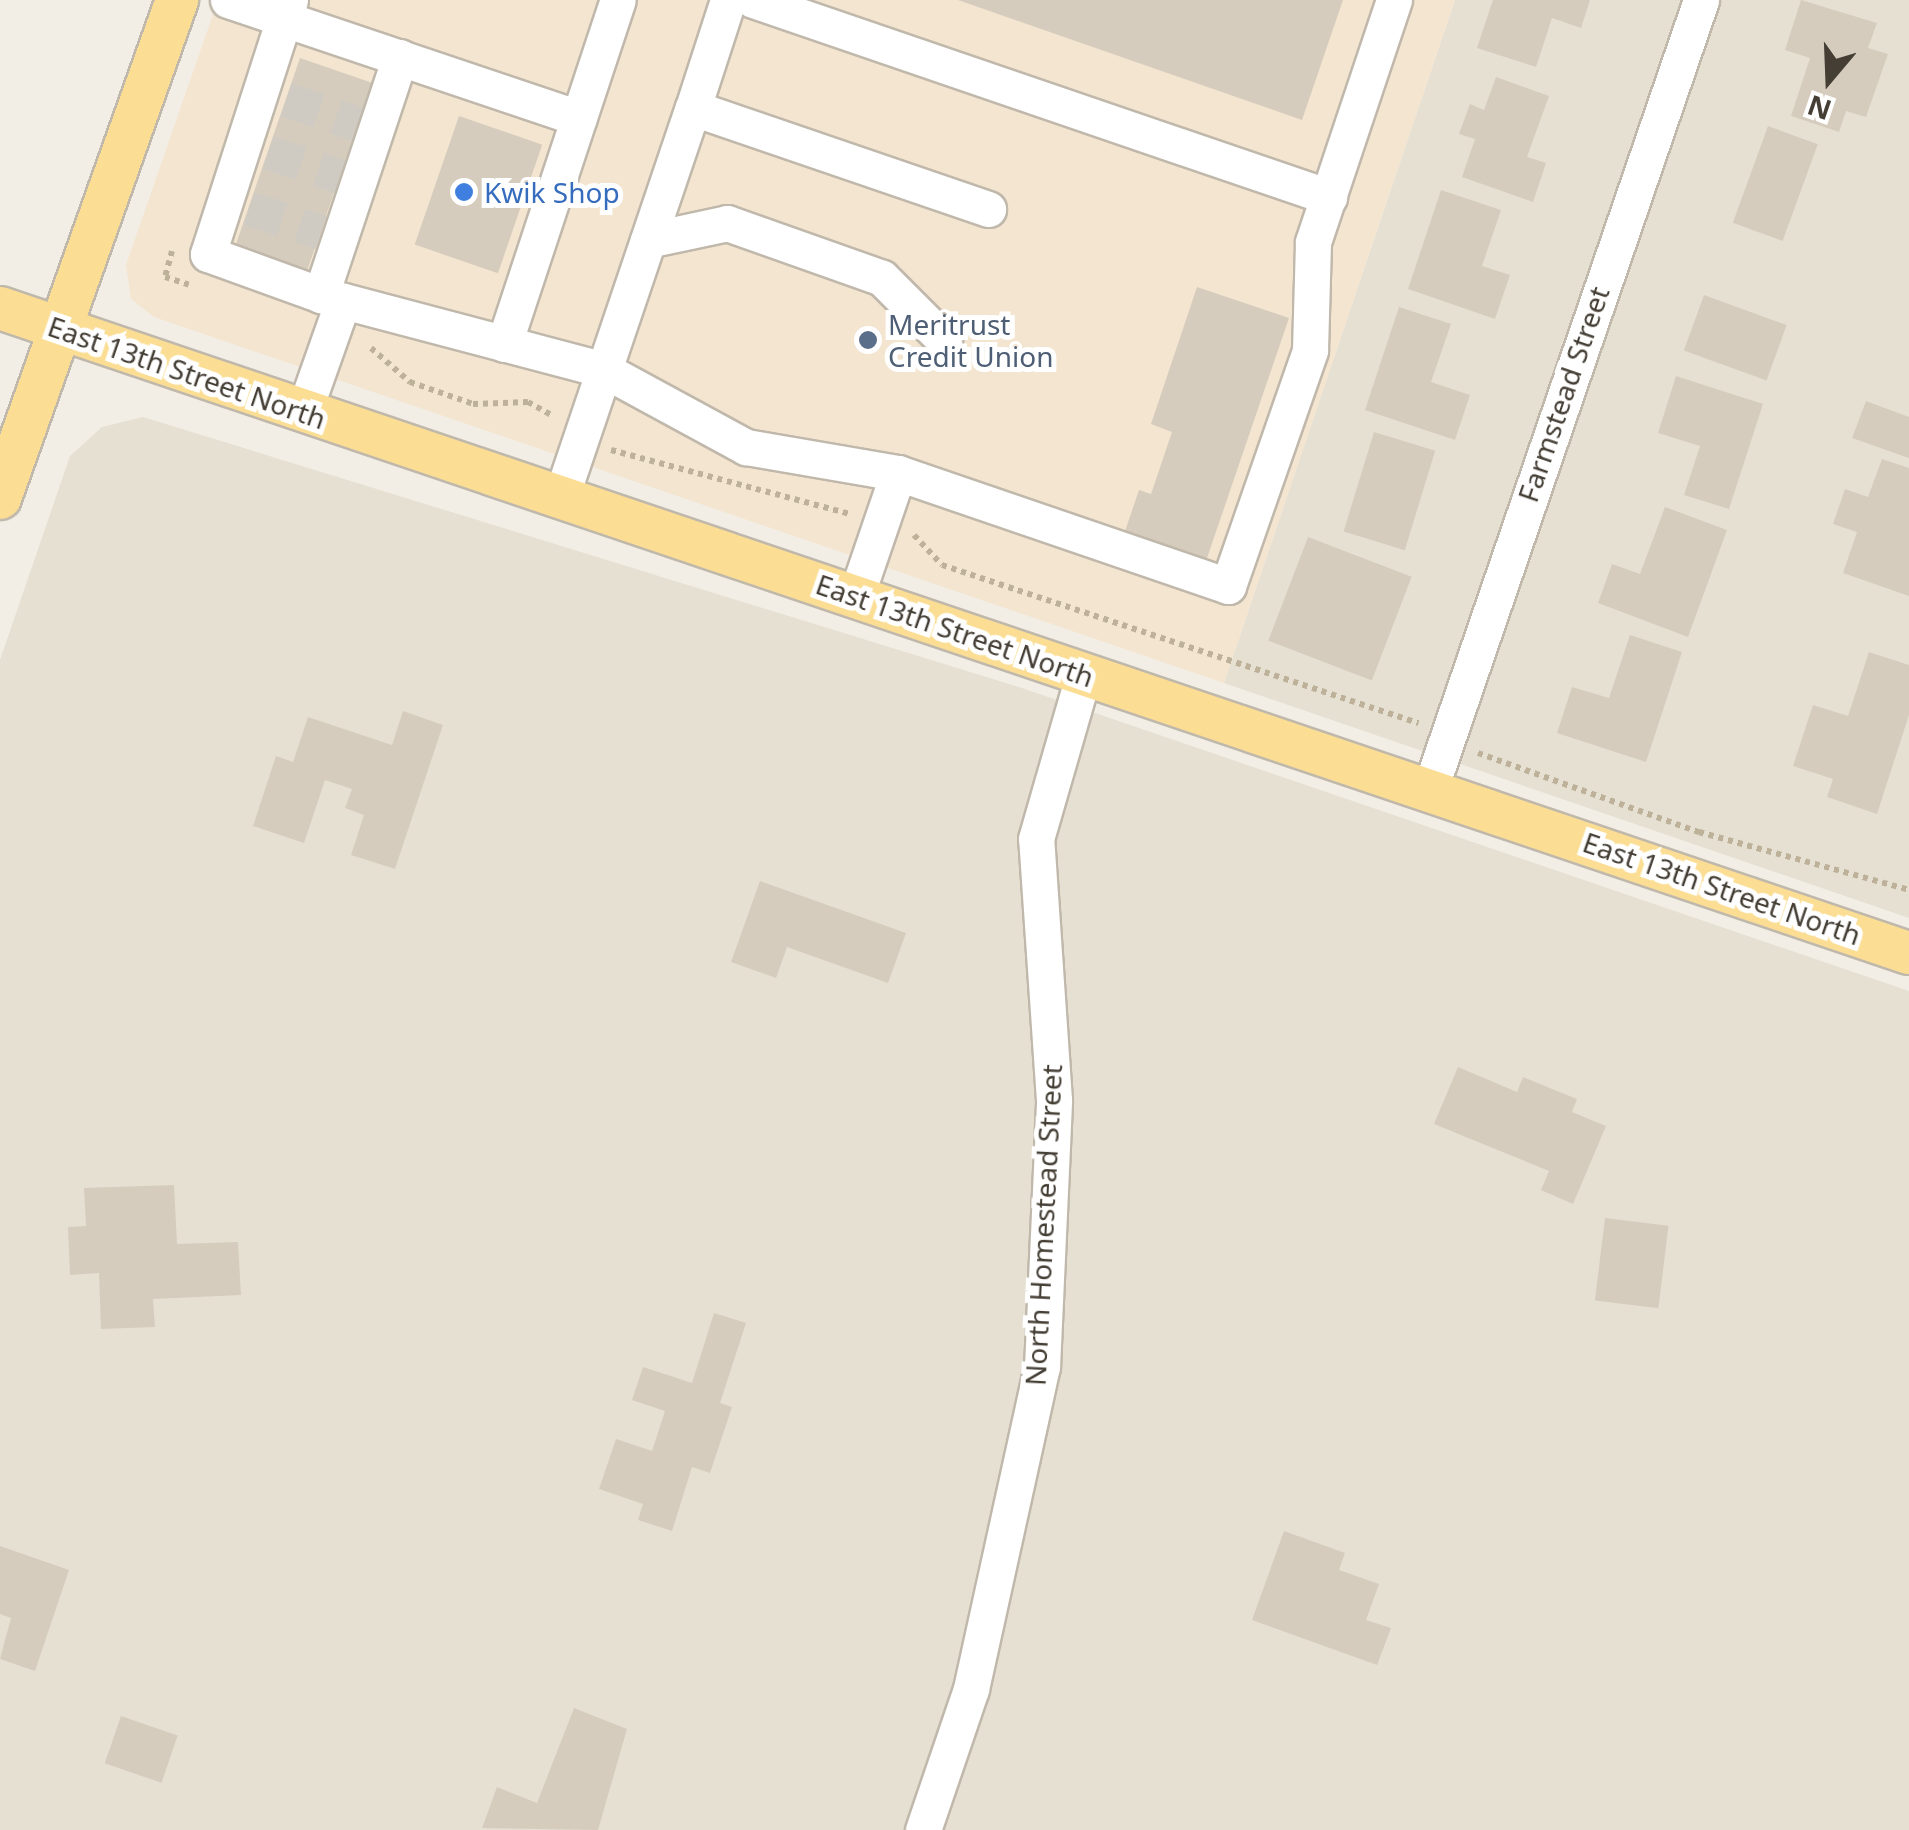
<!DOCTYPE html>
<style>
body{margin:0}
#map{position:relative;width:1909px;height:1830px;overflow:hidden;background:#f2eee5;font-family:"Noto Sans",sans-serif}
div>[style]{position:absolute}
.residential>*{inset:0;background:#e6e0d3}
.commercial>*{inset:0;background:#f4e5d0}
.building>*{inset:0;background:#d6ccbd;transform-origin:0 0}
.minor-tunnel>*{height:35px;margin-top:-17.5px;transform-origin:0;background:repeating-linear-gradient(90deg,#cfcbc2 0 35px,transparent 0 53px)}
.path>*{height:6px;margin-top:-3px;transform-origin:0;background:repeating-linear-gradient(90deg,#beb199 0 5px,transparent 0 10px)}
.roads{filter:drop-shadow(2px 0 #c0b8ab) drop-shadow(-2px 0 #c0b8ab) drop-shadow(0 2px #c0b8ab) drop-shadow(0 -2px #c0b8ab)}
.minor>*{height:35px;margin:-17.5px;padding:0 17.5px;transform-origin:17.5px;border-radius:17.5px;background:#fff}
.major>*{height:42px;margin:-21px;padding:0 21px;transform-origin:21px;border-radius:21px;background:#fbde94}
.dots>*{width:28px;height:28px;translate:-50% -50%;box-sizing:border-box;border:5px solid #fff;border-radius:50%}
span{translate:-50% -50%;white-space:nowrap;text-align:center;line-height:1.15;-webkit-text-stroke:10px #fff;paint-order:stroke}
.shop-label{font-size:28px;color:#366cbe}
.left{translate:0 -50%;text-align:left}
.service-label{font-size:28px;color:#4e5e75}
.street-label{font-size:28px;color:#443e35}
.north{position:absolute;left:1779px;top:30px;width:100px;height:100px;-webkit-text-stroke:8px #fff;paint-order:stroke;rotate:199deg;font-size:28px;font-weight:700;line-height:40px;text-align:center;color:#443e35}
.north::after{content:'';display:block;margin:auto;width:35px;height:45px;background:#443e35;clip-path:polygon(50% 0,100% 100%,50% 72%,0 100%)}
</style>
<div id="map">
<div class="residential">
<i style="clip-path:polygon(1455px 0,1909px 0,1909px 918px,1224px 683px)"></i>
<i style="clip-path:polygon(143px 417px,1019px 687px,1909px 991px,1909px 1830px,0 1830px,0 660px,70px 456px,102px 427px)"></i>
</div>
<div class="commercial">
<i style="clip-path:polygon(218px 0,1455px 0,1224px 683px,154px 317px,131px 299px,126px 265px)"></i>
</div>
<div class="building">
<i style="clip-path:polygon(958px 0,1343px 0,1302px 120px)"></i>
<i style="clip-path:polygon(1493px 0,1590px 0,1581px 28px,1552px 18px,1536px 67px,1477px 48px)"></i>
<i style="clip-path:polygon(1801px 0,1877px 23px,1868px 48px,1888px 54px,1866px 117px,1846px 111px,1839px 132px,1791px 116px,1810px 58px,1785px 50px)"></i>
<i style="left:300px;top:58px;width:76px;height:208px;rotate:19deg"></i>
<i style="clip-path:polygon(1496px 77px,1549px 96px,1527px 157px,1546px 163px,1533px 202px,1462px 177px,1475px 139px,1459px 134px,1470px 104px,1484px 110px)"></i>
<i style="left:459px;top:116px;width:88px;height:136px;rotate:19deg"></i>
<i style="left:1768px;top:126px;width:53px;height:103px;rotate:20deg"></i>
<i style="clip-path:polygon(1441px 190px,1501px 210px,1482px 266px,1510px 275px,1495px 319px,1408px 289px)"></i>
<i style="clip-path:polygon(1197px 287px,1289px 318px,1205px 564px,1123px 537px,1139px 490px,1151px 494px,1172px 432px,1151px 424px)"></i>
<i style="left:1704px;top:295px;width:88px;height:59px;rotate:20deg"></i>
<i style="clip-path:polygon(1399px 307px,1451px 324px,1431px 382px,1470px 395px,1455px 440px,1365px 410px)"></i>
<i style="clip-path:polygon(1676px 376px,1763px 404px,1729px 509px,1684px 495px,1700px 446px,1658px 433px)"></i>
<i style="clip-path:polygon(1866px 401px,1909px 417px,1909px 458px,1852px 438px)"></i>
<i style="left:1374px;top:432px;width:64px;height:104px;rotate:17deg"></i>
<i style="clip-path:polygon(1882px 459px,1909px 468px,1909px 596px,1843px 573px,1857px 532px,1833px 524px,1845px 489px,1868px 497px)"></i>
<i style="clip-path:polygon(1665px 507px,1727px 530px,1688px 637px,1598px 603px,1612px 564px,1640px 574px)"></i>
<i style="left:1308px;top:537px;width:111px;height:111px;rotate:21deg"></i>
<i style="clip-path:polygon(1630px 635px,1682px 652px,1646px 762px,1557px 733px,1572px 687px,1609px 698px)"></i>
<i style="clip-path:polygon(1869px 652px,1909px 665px,1909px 715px,1877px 814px,1827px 797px,1833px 779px,1793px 766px,1813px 705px,1848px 716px)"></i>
<i style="clip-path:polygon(403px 711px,443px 725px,395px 869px,351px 855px,364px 815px,345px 808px,352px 789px,325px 780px,304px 843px,253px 826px,276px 756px,293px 762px,308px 717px,392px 745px)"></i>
<i style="clip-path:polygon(760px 881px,906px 933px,888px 983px,787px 947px,776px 978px,731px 962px)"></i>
<i style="clip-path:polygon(1458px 1067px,1517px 1092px,1523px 1077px,1577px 1099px,1572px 1112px,1606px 1126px,1573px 1204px,1541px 1190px,1549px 1171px,1434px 1124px)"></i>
<i style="clip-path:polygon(174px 1185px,177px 1244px,238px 1242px,241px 1295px,153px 1299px,155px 1327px,101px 1329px,99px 1273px,70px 1275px,68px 1227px,86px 1226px,84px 1188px)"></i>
<i style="left:1605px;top:1218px;width:64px;height:83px;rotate:7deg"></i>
<i style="clip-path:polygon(714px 1313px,746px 1323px,720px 1403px,732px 1407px,710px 1473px,692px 1467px,672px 1531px,638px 1520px,643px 1504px,599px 1489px,616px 1439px,652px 1451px,665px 1411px,632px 1400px,643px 1367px,692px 1383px)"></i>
<i style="clip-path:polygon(1284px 1531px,1345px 1553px,1339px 1570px,1379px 1584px,1366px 1620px,1391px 1628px,1377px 1665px,1252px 1620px)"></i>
<i style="clip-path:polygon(0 1546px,69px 1570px,35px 1671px,0 1659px,11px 1618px,0 1614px)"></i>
<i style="clip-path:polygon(574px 1708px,627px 1729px,598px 1830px,482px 1828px,497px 1787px,537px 1803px)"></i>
<i style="left:121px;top:1716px;width:60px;height:50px;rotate:19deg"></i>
</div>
<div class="minor-tunnel">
<i style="left:286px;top:99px;width:76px;rotate:19.1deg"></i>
<i style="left:268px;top:152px;width:76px;rotate:18.4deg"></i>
<i style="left:249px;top:208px;width:76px;rotate:18.4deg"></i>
</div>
<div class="path">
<i style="left:172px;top:251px;width:27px;rotate:105deg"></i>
<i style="left:165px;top:277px;width:25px;rotate:18deg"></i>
<i style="left:371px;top:348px;width:52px;rotate:41.1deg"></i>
<i style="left:410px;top:382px;width:67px;rotate:19.2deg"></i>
<i style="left:473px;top:404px;width:55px;rotate:-2.1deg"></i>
<i style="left:528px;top:402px;width:29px;rotate:29deg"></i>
<i style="left:611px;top:450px;width:247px;rotate:15deg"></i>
<i style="left:914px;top:535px;width:41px;rotate:47deg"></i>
<i style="left:942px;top:565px;width:502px;rotate:18.36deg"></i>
<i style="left:1478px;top:753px;width:235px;rotate:19.7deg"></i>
<i style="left:1699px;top:832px;width:218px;rotate:15.4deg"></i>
</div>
<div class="roads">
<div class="minor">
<i style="left:228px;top:0;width:370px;rotate:18.6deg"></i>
<i style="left:290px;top:0;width:267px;rotate:107.9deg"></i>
<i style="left:208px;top:254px;width:120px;rotate:19.9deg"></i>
<i style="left:728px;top:0;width:114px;rotate:108deg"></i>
<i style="left:693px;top:108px;width:312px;rotate:18.9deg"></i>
<i style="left:753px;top:0;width:609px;rotate:18.88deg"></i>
<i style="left:400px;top:57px;width:251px;rotate:108.4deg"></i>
<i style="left:321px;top:295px;width:293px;rotate:14.8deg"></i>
<i style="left:604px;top:370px;width:162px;rotate:28.5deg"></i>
<i style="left:746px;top:447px;width:154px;rotate:9.7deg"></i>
<i style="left:898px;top:473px;width:349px;rotate:18.9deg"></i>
<i style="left:1228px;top:586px;width:250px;rotate:-70.8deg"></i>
<i style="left:1310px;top:350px;width:108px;rotate:-88.4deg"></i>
<i style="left:1313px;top:242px;width:255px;rotate:-71.5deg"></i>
<i style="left:648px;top:240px;width:81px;rotate:-12.1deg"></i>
<i style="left:727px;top:223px;width:164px;rotate:19.5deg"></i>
<i style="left:882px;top:278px;width:88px;rotate:45deg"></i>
<i style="left:504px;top:344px;width:362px;rotate:-71.7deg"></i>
<i style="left:304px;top:411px;width:117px;rotate:-70.5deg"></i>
<i style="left:561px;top:497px;width:411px;rotate:-71.3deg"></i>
<i style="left:856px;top:596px;width:130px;rotate:-71.1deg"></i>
<i style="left:1430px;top:789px;width:834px;rotate:-71.04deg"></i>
<i style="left:923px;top:1830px;width:149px;rotate:-71.2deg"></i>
<i style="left:971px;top:1689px;width:330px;rotate:-77.6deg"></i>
<i style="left:1042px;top:1367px;width:267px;rotate:-87.4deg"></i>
<i style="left:1054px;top:1100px;width:262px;rotate:-93.9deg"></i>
<i style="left:1036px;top:839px;width:173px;rotate:-73.9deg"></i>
</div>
<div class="major">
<i style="left:0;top:308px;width:2015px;rotate:18.67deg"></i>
<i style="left:0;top:498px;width:529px;rotate:-70.43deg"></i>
</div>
</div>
<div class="dots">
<i style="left:464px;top:192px;background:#3f7fe0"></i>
<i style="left:868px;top:340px;background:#5c6f8a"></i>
</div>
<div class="shop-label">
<span class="left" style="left:484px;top:192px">Kwik Shop</span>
</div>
<div class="service-label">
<span class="left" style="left:888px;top:340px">Meritrust<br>Credit Union</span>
</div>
<div class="street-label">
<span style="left:187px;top:372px;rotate:19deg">East 13th Street North</span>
<span style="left:1563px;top:394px;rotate:-71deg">Farmstead Street</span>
<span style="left:955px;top:630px;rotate:19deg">East 13th Street North</span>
<span style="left:1722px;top:888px;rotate:19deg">East 13th Street North</span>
<span style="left:1043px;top:1225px;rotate:-87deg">North Homestead Street</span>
</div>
<div class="north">N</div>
</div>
